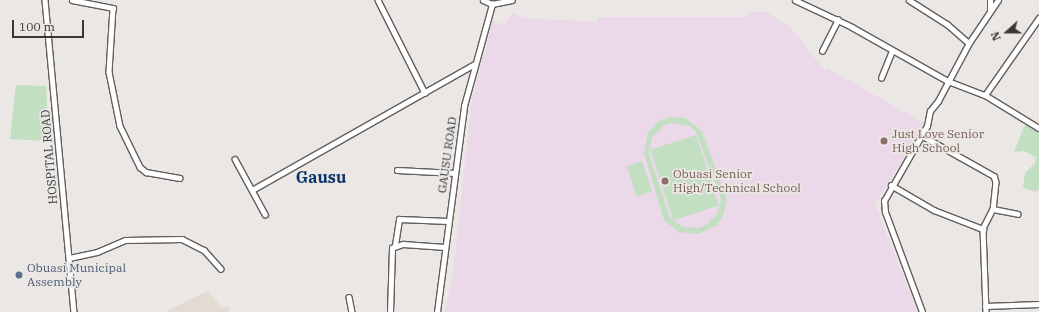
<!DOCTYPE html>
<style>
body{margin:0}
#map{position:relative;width:1039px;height:312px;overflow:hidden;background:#eae7e5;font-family:"IBM Plex Serif",serif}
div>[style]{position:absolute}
.built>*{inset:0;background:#e3dad2}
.education>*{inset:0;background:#ebd8e8}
.green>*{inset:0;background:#c2dfc2;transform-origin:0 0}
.roads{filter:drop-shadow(1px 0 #615e5c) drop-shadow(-1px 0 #615e5c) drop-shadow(0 1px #615e5c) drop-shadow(0 -1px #615e5c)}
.minor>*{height:4.5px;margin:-2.25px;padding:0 2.25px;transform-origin:2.25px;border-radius:2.25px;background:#fff}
.dots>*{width:11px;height:11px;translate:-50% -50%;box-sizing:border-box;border:2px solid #eae7e5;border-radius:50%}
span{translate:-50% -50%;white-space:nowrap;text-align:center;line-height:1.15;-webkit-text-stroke:3.5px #eae7e5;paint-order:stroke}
.education-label{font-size:12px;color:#785e54}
.left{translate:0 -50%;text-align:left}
.street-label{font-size:12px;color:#383736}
.service-label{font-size:12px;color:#4e5e75}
.district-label{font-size:16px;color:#093568;font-weight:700}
.north{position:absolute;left:987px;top:12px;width:40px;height:40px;-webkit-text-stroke:3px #eae7e5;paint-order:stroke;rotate:249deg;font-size:11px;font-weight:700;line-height:16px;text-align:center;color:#383736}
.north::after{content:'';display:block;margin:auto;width:14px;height:18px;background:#383736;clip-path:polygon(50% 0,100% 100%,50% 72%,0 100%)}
.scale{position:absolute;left:12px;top:20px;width:72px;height:18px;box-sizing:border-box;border:2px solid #383736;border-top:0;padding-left:5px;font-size:12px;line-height:14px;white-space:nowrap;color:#383736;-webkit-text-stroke:3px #eae7e5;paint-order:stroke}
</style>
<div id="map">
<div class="built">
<i style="clip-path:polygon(208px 291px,222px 308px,229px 306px,229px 312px,165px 312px)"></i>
</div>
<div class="education">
<i style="clip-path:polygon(513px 12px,523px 18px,597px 22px,599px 17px,747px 17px,747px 12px,766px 12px,791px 28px,825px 71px,827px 68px,925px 124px,875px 204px,917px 312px,445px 312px,453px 274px,471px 107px,477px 80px,493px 21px,504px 25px)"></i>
</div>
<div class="green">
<i style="clip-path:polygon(16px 85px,46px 86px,49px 141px,10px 139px)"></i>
<i style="clip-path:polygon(evenodd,671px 117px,685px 118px,702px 131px,727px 200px,722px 218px,716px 226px,698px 234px,679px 232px,664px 220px,644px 153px,648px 133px,657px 122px,671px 117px,673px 123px,690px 126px,696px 132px,721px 199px,717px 214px,706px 225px,699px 228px,683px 227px,670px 218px,649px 154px,652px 137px,664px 125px,673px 123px)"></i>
<i style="clip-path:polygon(1027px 120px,1039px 132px,1039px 188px,1037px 192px,1023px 188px,1025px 173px,1035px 163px,1036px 157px,1024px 151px,1014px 152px)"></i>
<i style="left:696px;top:135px;width:74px;height:48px;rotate:72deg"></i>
<i style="left:642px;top:161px;width:32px;height:16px;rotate:72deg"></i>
</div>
<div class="roads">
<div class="minor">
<i style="left:45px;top:0;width:313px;rotate:84.7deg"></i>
<i style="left:72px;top:0;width:42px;rotate:11deg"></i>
<i style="left:113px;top:8px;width:64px;rotate:93.6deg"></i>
<i style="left:109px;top:72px;width:55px;rotate:78.5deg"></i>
<i style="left:120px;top:126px;width:46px;rotate:64deg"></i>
<i style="left:140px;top:167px;width:8px;rotate:40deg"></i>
<i style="left:146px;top:172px;width:34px;rotate:10deg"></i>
<i style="left:378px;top:0;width:104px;rotate:63.2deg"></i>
<i style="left:483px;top:0;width:10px;rotate:24deg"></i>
<i style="left:795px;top:0;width:63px;rotate:25.3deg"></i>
<i style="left:852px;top:27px;width:110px;rotate:29.4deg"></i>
<i style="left:948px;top:81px;width:40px;rotate:21deg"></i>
<i style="left:985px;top:95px;width:63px;rotate:31.4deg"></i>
<i style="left:909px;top:0;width:45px;rotate:32.3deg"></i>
<i style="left:947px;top:24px;width:29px;rotate:41deg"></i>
<i style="left:492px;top:4px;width:20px;rotate:-11deg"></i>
<i style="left:990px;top:10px;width:10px;rotate:-90deg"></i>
<i style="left:822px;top:51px;width:35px;rotate:-63deg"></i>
<i style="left:881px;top:78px;width:29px;rotate:-68deg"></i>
<i style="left:985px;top:95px;width:94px;rotate:-55deg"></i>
<i style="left:921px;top:135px;width:84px;rotate:29.3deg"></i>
<i style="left:994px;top:176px;width:6px;rotate:72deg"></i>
<i style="left:996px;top:182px;width:27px;rotate:96deg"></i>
<i style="left:993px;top:209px;width:22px;rotate:117deg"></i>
<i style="left:983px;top:229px;width:83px;rotate:87.9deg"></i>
<i style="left:235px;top:159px;width:63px;rotate:61.4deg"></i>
<i style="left:397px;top:170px;width:58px;rotate:3deg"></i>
<i style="left:891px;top:185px;width:50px;rotate:30.2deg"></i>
<i style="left:934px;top:210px;width:53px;rotate:21.2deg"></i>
<i style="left:252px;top:190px;width:254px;rotate:-29.5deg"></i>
<i style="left:993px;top:209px;width:25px;rotate:11deg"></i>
<i style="left:395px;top:245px;width:26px;rotate:-81deg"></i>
<i style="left:399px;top:219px;width:49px;rotate:2.3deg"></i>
<i style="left:69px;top:258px;width:29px;rotate:-12deg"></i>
<i style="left:97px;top:252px;width:30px;rotate:-23deg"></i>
<i style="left:125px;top:240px;width:57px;rotate:-1deg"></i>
<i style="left:182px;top:239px;width:25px;rotate:27deg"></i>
<i style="left:204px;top:250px;width:25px;rotate:48deg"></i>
<i style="left:349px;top:297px;width:15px;rotate:79deg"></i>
<i style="left:985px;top:306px;width:54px;rotate:-2.1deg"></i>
<i style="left:390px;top:312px;width:64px;rotate:-88.2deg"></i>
<i style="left:392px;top:248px;width:12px;rotate:-20deg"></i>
<i style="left:403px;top:244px;width:42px;rotate:4.1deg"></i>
<i style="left:437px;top:312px;width:208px;rotate:-82.5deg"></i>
<i style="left:464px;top:106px;width:106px;rotate:-74.6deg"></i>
<i style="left:922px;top:312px;width:107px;rotate:-110.3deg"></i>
<i style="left:885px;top:212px;width:11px;rotate:-95deg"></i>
<i style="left:884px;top:201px;width:86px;rotate:-60.2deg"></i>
<i style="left:927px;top:126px;width:15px;rotate:-79deg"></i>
<i style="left:930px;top:111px;width:13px;rotate:-51deg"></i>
<i style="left:938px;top:101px;width:66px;rotate:-61.9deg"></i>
<i style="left:969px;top:43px;width:52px;rotate:-56deg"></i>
</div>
</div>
<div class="dots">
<i style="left:884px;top:141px;background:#8d6e63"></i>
<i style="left:665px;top:181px;background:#8d6e63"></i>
<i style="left:19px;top:275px;background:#5c6f8a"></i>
</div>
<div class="education-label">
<span class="left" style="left:892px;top:141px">Just Love Senior<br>High School</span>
<span class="left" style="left:673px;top:181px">Obuasi Senior<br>High/Technical School</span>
</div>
<div class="street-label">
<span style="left:447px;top:155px;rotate:-82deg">GAUSU ROAD</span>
<span style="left:49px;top:157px;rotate:-95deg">HOSPITAL ROAD</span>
</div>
<div class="service-label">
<span class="left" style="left:27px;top:275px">Obuasi Municipal<br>Assembly</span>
</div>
<div class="district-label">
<span style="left:321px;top:177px">Gausu</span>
</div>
<div class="north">N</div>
<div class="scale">100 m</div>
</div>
